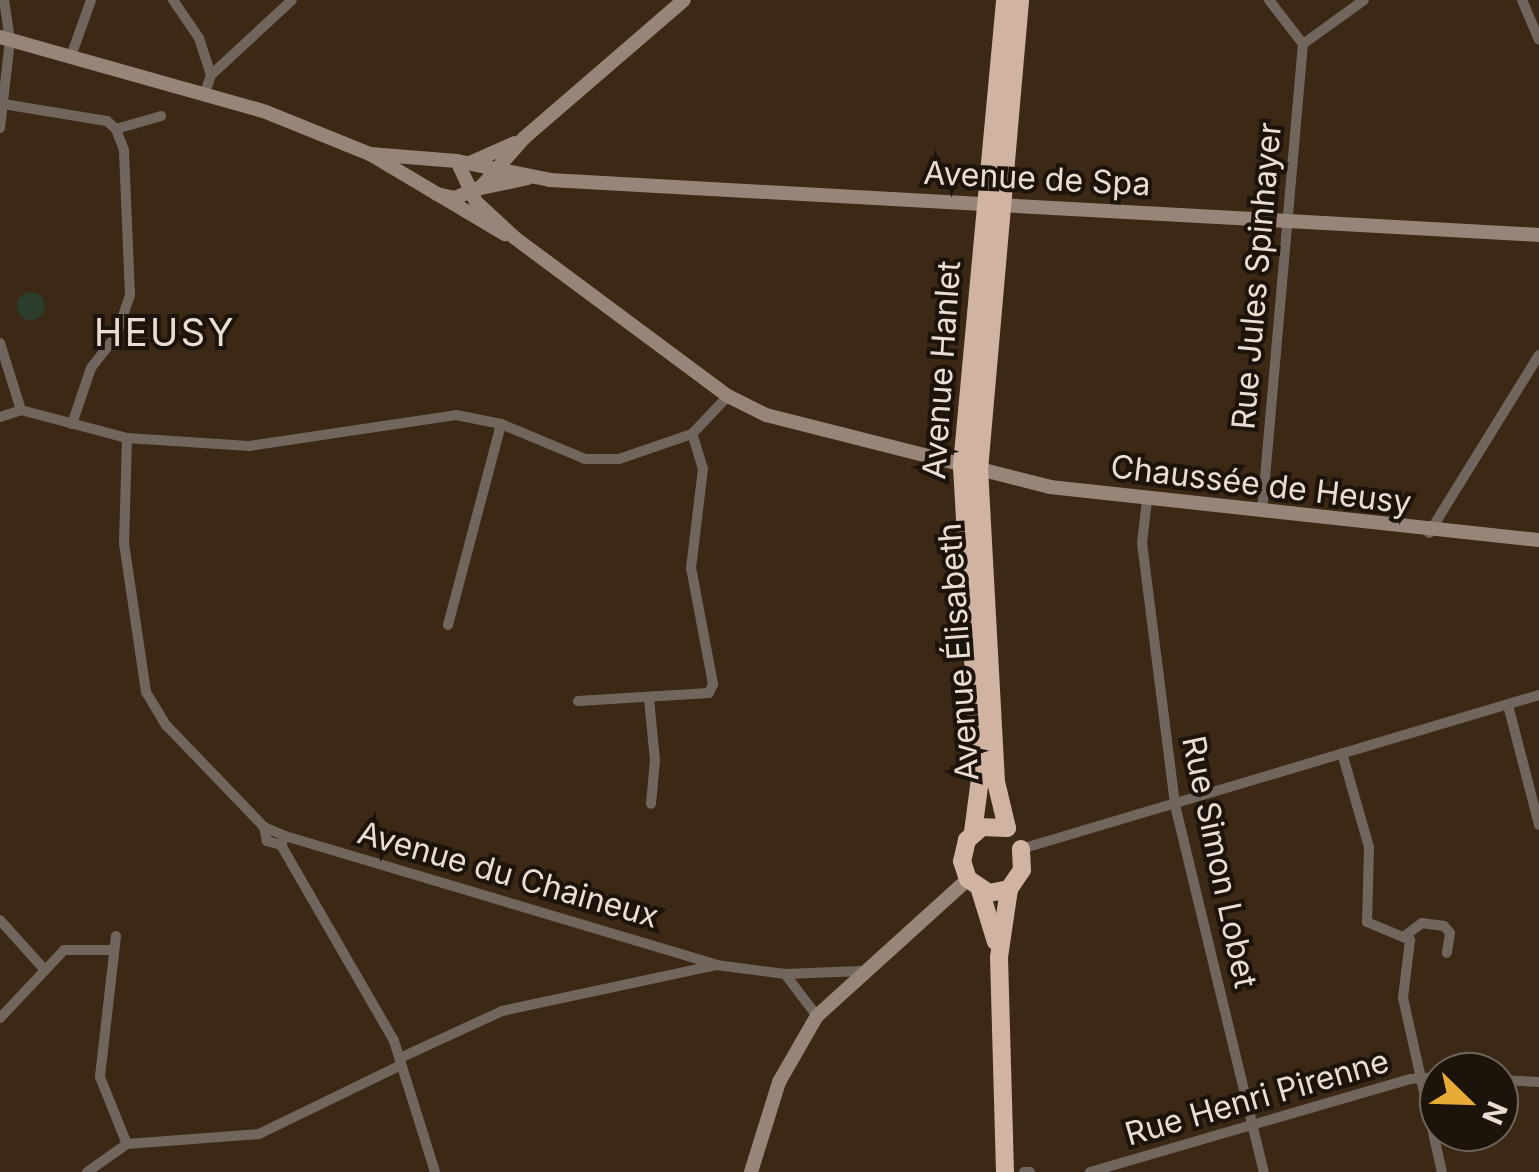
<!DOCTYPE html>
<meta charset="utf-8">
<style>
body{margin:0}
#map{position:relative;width:1539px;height:1172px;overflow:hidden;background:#3b2916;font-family:Inter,sans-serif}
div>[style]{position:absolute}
.green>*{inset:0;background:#2c3c2d}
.round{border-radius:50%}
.street>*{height:10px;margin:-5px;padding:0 5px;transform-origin:5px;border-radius:5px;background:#71665e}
.secondary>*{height:14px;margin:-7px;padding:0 7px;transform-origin:7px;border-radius:7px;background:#98857a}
.highway>*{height:18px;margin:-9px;padding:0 9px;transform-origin:9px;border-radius:9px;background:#d0b3a1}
span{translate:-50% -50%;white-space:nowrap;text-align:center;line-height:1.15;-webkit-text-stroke:8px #1c130b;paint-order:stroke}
.street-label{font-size:32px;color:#eaddd2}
.quarter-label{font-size:38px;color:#eaddd2;letter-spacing:2.5px}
.north{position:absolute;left:1419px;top:1052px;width:100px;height:100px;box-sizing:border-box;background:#1c130b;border:2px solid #6e645b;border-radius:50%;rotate:113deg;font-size:28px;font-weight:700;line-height:40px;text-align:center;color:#eaddd2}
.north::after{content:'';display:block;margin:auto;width:35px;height:45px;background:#e6ac36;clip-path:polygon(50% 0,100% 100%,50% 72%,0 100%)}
</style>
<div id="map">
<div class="green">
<i class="round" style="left:17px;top:292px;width:28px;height:28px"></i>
</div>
<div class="street">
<i style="left:173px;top:0;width:46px;rotate:55.6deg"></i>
<i style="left:199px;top:38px;width:39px;rotate:72deg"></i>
<i style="left:211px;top:75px;width:18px;rotate:109deg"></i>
<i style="left:1269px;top:0;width:56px;rotate:52.3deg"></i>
<i style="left:1522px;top:0;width:43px;rotate:67deg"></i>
<i style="left:1303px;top:44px;width:75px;rotate:-35.8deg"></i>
<i style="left:71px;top:56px;width:59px;rotate:-70.3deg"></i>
<i style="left:211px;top:75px;width:110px;rotate:-42.8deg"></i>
<i style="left:3px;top:104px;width:105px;rotate:9.3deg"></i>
<i style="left:107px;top:121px;width:12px;rotate:42deg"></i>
<i style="left:0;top:128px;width:89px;rotate:-83.5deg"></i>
<i style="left:10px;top:40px;width:40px;rotate:-98.5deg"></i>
<i style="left:116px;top:129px;width:47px;rotate:-16.1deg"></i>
<i style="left:0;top:343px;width:70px;rotate:72.6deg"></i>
<i style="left:21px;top:410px;width:110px;rotate:14.8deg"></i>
<i style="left:127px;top:438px;width:122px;rotate:3.8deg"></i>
<i style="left:249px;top:446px;width:209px;rotate:-8.5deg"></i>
<i style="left:456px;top:415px;width:46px;rotate:11.3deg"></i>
<i style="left:501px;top:424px;width:91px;rotate:22.6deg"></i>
<i style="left:585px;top:459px;width:34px"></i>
<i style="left:619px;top:459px;width:77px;rotate:-18.9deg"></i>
<i style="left:692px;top:434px;width:52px;rotate:-46.5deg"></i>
<i style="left:0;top:417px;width:22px;rotate:-18deg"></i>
<i style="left:72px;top:424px;width:59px;rotate:-71.3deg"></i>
<i style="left:91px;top:368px;width:41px;rotate:-52deg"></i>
<i style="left:116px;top:336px;width:43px;rotate:-71.1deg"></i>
<i style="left:130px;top:295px;width:145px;rotate:-92.4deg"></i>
<i style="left:124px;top:150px;width:22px;rotate:-111deg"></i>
<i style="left:127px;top:438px;width:105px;rotate:91.6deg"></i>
<i style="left:124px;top:543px;width:151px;rotate:81.6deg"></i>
<i style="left:146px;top:692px;width:39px;rotate:59deg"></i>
<i style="left:166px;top:725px;width:141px;rotate:46.1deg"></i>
<i style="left:1147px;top:500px;width:43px;rotate:96.6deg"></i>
<i style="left:1142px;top:543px;width:264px;rotate:82.8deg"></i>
<i style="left:1175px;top:805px;width:378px;rotate:76.4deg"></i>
<i style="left:1262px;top:512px;width:470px;rotate:-85deg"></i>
<i style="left:1429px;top:533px;width:209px;rotate:-58.3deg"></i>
<i style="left:448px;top:625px;width:208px;rotate:-75.2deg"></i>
<i style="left:649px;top:699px;width:61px;rotate:84.4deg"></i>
<i style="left:655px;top:760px;width:44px;rotate:95.2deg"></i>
<i style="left:578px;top:701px;width:131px;rotate:-3.5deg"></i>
<i style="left:709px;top:693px;width:10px;rotate:-66deg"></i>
<i style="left:713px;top:684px;width:118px;rotate:-100.7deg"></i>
<i style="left:691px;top:568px;width:100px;rotate:-83.1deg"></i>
<i style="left:703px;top:469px;width:37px;rotate:-107deg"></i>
<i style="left:1508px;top:705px;width:124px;rotate:75.5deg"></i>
<i style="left:1342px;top:753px;width:98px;rotate:74deg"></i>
<i style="left:1369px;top:847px;width:75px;rotate:91.5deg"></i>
<i style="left:1367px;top:922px;width:47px;rotate:22.7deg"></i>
<i style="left:1410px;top:940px;width:58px;rotate:96.9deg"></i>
<i style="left:1403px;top:998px;width:178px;rotate:77.4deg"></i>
<i style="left:285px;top:836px;width:449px;rotate:16.6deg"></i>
<i style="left:281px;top:845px;width:15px;rotate:-164deg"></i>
<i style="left:267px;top:841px;width:14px;rotate:-102deg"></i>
<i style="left:264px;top:827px;width:23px;rotate:23deg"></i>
<i style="left:285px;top:836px;width:10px;rotate:114deg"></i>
<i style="left:281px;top:845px;width:226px;rotate:60deg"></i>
<i style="left:394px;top:1041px;width:137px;rotate:72.6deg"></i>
<i style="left:1021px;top:849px;width:540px;rotate:-16.56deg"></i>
<i style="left:0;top:920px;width:64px;rotate:48.1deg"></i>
<i style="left:1406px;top:935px;width:20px;rotate:-37deg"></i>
<i style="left:1422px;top:923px;width:22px;rotate:8deg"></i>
<i style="left:1444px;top:926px;width:9px;rotate:49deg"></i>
<i style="left:1450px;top:933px;width:20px;rotate:99deg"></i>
<i style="left:116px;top:936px;width:142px;rotate:96.5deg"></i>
<i style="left:100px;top:1077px;width:72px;rotate:68.1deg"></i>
<i style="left:785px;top:974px;width:53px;rotate:52.7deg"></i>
<i style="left:0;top:1018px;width:93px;rotate:-46.7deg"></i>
<i style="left:64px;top:950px;width:48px"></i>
<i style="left:400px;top:1058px;width:112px;rotate:-24.7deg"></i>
<i style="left:502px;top:1011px;width:219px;rotate:-12.1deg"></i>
<i style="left:716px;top:965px;width:70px;rotate:7.4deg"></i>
<i style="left:785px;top:974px;width:75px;rotate:-2.3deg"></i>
<i style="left:1499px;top:1080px;width:40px;rotate:2.9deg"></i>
<i style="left:87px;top:1172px;width:49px;rotate:-35deg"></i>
<i style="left:127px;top:1144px;width:132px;rotate:-4.3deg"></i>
<i style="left:259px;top:1134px;width:158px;rotate:-25.9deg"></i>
<i style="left:1024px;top:1172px;width:6px"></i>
<i style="left:1090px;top:1172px;width:333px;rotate:-16.2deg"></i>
<i style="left:1410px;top:1079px;width:29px;rotate:-4deg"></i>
</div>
<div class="secondary">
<i style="left:0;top:37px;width:276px;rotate:15.7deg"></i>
<i style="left:266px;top:112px;width:112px;rotate:22deg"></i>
<i style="left:370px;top:154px;width:157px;rotate:30.7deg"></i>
<i style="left:370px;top:154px;width:87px;rotate:4.6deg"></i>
<i style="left:457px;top:161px;width:95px;rotate:11.5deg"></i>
<i style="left:550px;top:180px;width:991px;rotate:3.18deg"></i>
<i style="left:457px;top:161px;width:45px;rotate:65.1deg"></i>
<i style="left:476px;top:202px;width:53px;rotate:42.7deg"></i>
<i style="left:515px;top:238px;width:265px;rotate:36.6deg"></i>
<i style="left:728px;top:396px;width:42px;rotate:26.6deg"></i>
<i style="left:766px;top:415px;width:293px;rotate:14.2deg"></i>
<i style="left:1050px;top:487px;width:492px;rotate:6.2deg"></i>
<i style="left:470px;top:163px;width:49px;rotate:-24deg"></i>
<i style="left:481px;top:188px;width:48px;rotate:-12deg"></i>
<i style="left:437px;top:194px;width:18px;rotate:13deg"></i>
<i style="left:455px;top:198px;width:28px;rotate:-23deg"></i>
<i style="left:481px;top:187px;width:65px;rotate:-48.7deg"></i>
<i style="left:524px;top:138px;width:211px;rotate:-40.8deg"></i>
<i style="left:751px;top:1172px;width:94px;rotate:-72.7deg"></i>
<i style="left:779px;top:1082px;width:76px;rotate:-60.1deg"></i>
<i style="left:817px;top:1016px;width:204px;rotate:-42.2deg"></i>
</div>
<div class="highway">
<i style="left:1007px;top:828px;width:47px;rotate:-103.4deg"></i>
<i style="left:996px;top:782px;width:312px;rotate:-93.1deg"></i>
<i style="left:979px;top:470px;width:472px;rotate:-85deg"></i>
<i style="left:1007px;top:828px;width:25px;rotate:-178deg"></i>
<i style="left:982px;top:827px;width:20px;rotate:139deg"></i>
<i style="left:967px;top:840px;width:22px;rotate:103deg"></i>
<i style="left:962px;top:861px;width:19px;rotate:72deg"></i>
<i style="left:968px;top:879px;width:25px;rotate:34deg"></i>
<i style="left:989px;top:893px;width:20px;rotate:-11deg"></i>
<i style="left:1009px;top:889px;width:23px;rotate:-56deg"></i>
<i style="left:1022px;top:870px;width:21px;rotate:-93deg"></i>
<i style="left:973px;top:832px;width:53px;rotate:-82.5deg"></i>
<i style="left:980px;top:779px;width:315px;rotate:-93.3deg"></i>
<i style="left:962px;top:465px;width:467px;rotate:-84.7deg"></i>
<i style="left:980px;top:890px;width:54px;rotate:72.9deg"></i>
<i style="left:1005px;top:1172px;width:215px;rotate:-91.6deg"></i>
<i style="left:999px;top:957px;width:69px;rotate:-81.6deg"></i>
</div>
<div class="street-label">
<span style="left:1037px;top:179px;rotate:3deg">Avenue de Spa</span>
<span style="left:1257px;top:276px;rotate:-85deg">Rue Jules Spinhayer</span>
<span style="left:942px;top:370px;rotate:-86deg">Avenue Hanlet</span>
<span style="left:1261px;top:485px;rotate:7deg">Chaussée de Heusy</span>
<span style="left:959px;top:652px;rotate:-94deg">Avenue Élisabeth</span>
<span style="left:1219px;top:862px;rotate:78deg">Rue Simon Lobet</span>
<span style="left:508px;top:875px;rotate:16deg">Avenue du Chaineux</span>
<span style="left:1257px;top:1098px;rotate:-16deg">Rue Henri Pirenne</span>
</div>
<div class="quarter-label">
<span style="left:165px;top:333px">HEUSY</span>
</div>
<div class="north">N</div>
</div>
